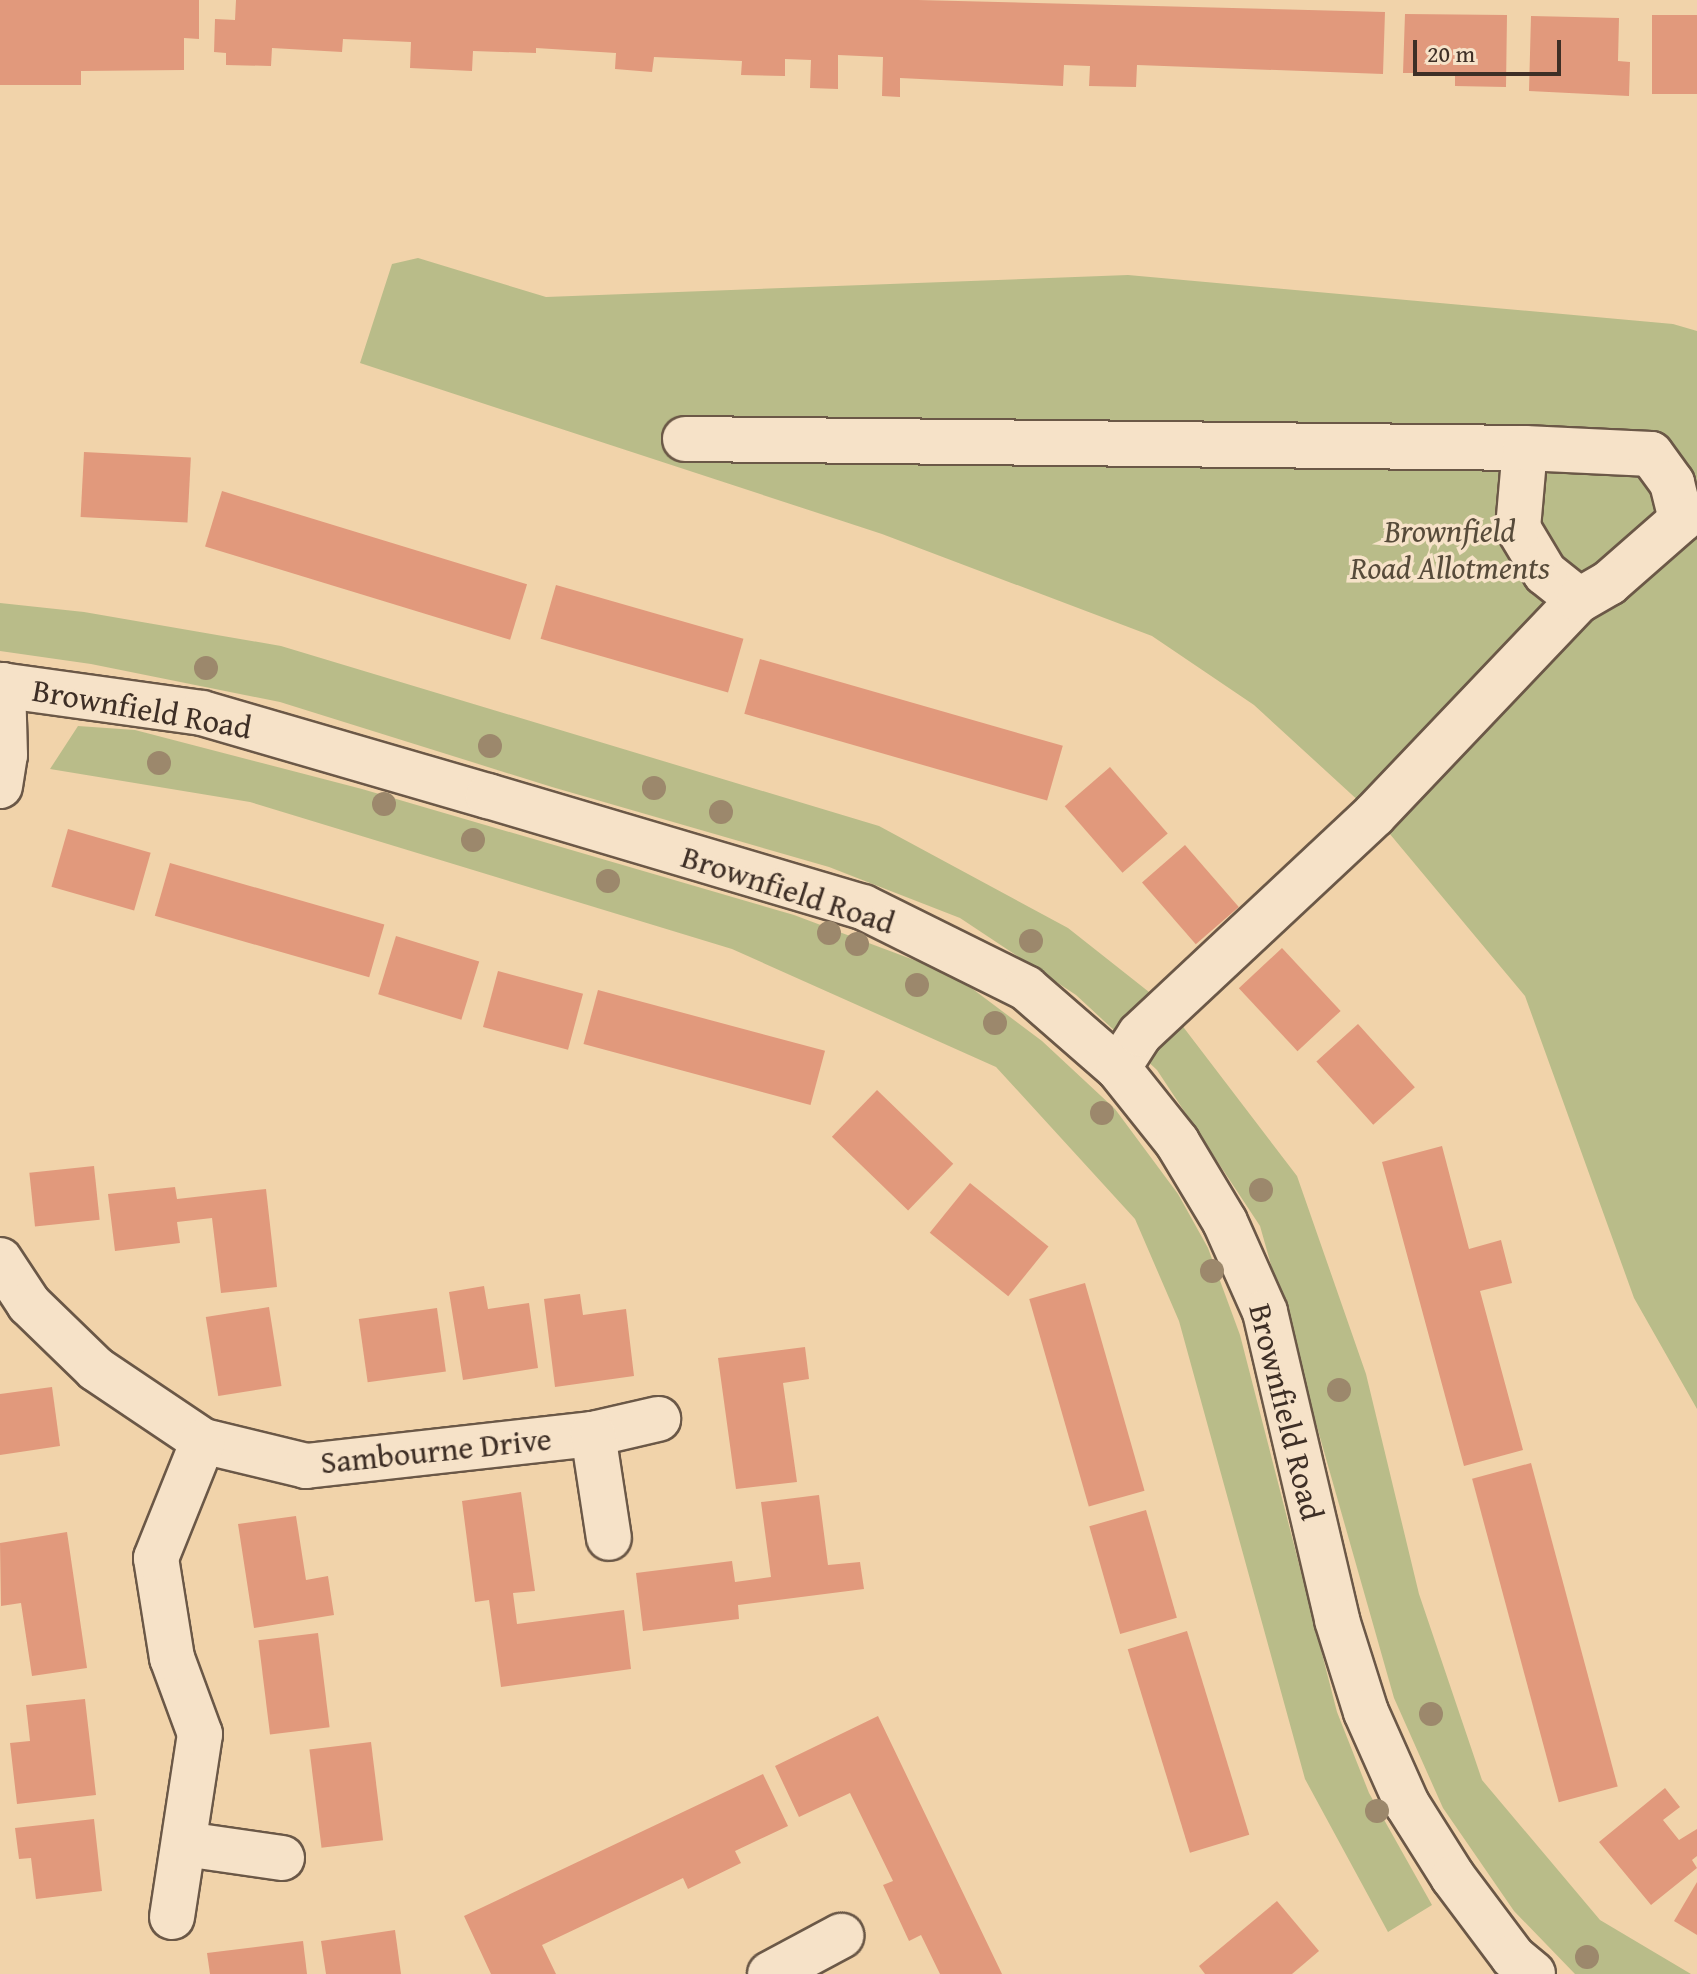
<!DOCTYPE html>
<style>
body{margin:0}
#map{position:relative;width:1697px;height:1974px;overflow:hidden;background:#f1d3aa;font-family:"Gentium Book Plus",serif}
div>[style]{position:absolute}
.green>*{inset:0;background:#b9bc89}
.building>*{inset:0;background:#e1997c;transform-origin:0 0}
.roads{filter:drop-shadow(2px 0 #6b5847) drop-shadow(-2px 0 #6b5847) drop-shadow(0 2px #6b5847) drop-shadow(0 -2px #6b5847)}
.minor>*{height:44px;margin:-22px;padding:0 22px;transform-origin:22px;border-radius:22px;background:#f6e2c8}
.trees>*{width:24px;height:24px;margin:-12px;border-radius:50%;background:#9c886c}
span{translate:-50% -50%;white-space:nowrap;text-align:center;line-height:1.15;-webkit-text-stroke:7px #f6e2c8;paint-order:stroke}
.park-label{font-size:32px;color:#574b3a;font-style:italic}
.street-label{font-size:32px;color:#3e2f26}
.scale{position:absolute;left:1413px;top:40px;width:148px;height:36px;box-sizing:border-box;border:4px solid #3e2f26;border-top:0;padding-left:10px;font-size:24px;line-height:28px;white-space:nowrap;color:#3e2f26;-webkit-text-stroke:6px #f6e2c8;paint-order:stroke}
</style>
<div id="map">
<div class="green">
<i style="clip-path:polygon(418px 258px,546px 297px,1128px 275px,1673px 324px,1697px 331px,1697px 1409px,1634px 1298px,1525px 996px,1374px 815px,1254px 705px,1152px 636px,882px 534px,360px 363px,392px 264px)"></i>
<i style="clip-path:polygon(0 603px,84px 612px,281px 646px,879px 826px,1068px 928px,1168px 1007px,1297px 1176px,1366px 1374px,1419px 1594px,1482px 1780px,1600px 1920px,1691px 1974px,1575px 1974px,1514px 1911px,1443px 1808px,1394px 1698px,1260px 1226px,1157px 1070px,1076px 995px,960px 918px,829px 867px,552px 787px,280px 702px,91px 664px,0 651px)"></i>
<i style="clip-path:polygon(78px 726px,135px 730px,362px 789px,794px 915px,954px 975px,1042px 1041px,1115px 1109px,1178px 1194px,1208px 1248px,1240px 1335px,1337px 1712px,1369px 1793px,1432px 1905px,1388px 1932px,1305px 1779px,1179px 1321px,1135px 1219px,996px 1067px,732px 949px,250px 802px,50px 769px)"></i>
</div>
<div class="building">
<i style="clip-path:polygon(0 0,199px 0,199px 39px,184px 38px,184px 70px,81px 71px,81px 85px,0 85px)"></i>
<i style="clip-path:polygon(236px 0,918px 0,1385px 12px,1383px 74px,1137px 65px,1136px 87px,1089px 86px,1090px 66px,1064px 65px,1063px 86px,900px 78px,900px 97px,882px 96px,883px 57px,838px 55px,838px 89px,810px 88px,811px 60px,785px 59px,785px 76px,741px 75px,742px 61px,654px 57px,652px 72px,615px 69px,616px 53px,536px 48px,536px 53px,473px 51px,472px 71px,410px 68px,411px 42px,343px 39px,342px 52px,272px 48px,271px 66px,226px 65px,226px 53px,214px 52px,215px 19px,235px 20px)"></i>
<i style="clip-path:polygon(1405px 14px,1507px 15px,1506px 87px,1455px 86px,1455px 73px,1403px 73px)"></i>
<i style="left:1652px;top:15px;width:45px;height:79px"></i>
<i style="clip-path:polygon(1531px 16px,1619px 18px,1618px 61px,1630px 62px,1629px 96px,1529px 91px)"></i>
<i style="left:84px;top:452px;width:107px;height:65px;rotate:3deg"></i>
<i style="left:222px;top:491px;width:319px;height:58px;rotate:17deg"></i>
<i style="left:556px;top:585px;width:195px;height:56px;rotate:16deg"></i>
<i style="left:760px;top:659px;width:315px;height:57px;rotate:16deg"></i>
<i style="left:1110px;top:767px;width:88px;height:60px;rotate:49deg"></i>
<i style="left:68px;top:829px;width:86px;height:60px;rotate:16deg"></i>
<i style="left:1185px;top:845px;width:82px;height:57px;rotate:49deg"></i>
<i style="left:170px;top:863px;width:223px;height:55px;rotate:16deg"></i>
<i style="left:396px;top:936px;width:87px;height:61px;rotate:17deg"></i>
<i style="left:1282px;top:948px;width:86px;height:59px;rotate:47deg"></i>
<i style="left:498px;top:971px;width:88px;height:58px;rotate:15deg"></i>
<i style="left:598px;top:990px;width:235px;height:56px;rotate:15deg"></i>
<i style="left:1358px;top:1024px;width:85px;height:56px;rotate:48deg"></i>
<i style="left:877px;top:1090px;width:106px;height:65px;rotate:44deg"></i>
<i style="clip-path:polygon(1442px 1146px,1469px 1249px,1501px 1240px,1512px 1283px,1480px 1291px,1523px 1450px,1464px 1466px,1382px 1162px)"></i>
<i style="left:94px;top:1166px;width:54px;height:65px;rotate:84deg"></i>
<i style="left:970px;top:1183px;width:101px;height:64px;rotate:39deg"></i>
<i style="clip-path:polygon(175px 1187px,177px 1199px,266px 1189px,277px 1287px,221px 1293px,212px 1218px,177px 1222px,180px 1243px,115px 1251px,108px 1194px)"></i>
<i style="left:1085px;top:1283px;width:216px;height:58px;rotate:74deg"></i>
<i style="clip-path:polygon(484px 1286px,488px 1309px,529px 1303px,538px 1368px,463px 1380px,449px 1292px)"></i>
<i style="clip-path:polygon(580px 1294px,583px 1315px,626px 1309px,634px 1376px,555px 1387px,544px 1299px)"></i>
<i style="left:269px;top:1307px;width:80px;height:64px;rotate:81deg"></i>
<i style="left:437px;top:1308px;width:64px;height:79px;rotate:82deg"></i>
<i style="clip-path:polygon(805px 1347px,809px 1379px,783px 1383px,797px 1482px,736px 1489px,718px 1358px)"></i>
<i style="clip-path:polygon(52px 1387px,60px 1446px,0 1455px,0 1394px)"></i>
<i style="left:1531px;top:1463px;width:335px;height:61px;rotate:75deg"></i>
<i style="clip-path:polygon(521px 1492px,535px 1591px,513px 1593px,517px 1624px,624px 1610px,631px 1669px,501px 1687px,489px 1600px,475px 1602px,462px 1501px)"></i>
<i style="clip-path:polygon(819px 1495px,828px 1565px,860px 1562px,864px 1589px,738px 1605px,739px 1619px,643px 1631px,636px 1573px,732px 1561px,735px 1582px,771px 1577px,761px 1502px)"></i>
<i style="left:1146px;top:1510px;width:112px;height:59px;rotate:74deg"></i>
<i style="clip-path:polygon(296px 1516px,306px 1580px,328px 1576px,334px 1615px,254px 1628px,238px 1524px)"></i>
<i style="clip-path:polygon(67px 1532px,87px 1668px,32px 1676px,21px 1603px,1px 1606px,0 1543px)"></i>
<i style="left:1187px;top:1631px;width:213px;height:62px;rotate:73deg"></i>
<i style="left:318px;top:1633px;width:95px;height:60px;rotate:83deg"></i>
<i style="clip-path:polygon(85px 1699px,96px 1795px,17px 1804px,10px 1743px,30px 1741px,26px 1705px)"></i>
<i style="clip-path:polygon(878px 1716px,1002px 1974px,940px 1974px,921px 1935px,909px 1941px,883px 1885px,893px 1881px,850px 1793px,799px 1817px,775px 1766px)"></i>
<i style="left:371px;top:1742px;width:99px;height:62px;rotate:83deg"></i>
<i style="clip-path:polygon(763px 1774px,788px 1826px,735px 1851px,741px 1863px,688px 1889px,683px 1878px,542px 1945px,556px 1974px,491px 1974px,464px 1916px)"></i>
<i style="clip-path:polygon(1665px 1788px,1680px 1807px,1663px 1820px,1679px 1840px,1697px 1829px,1697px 1856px,1692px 1860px,1697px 1868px,1651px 1905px,1599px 1842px)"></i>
<i style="clip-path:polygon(94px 1819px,102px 1891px,36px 1899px,31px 1858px,19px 1859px,15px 1828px)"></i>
<i style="clip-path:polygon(1697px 1882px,1697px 1935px,1674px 1921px)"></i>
<i style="clip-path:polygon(1277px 1901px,1319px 1951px,1292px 1974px,1205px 1974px,1199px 1966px)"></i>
<i style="clip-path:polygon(395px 1930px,401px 1974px,326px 1974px,321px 1941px)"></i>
<i style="clip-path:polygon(303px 1941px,307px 1974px,210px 1974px,207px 1953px)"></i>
</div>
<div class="roads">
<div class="minor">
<i style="left:685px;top:439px;width:840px;rotate:0.61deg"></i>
<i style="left:0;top:685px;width:204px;rotate:7.9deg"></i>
<i style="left:202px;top:713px;width:298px;rotate:16.2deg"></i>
<i style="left:488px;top:796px;width:391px;rotate:16.5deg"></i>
<i style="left:863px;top:907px;width:182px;rotate:26.4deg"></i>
<i style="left:1026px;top:988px;width:122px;rotate:41deg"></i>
<i style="left:1118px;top:1068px;width:95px;rotate:51.4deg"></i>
<i style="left:1177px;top:1142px;width:93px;rotate:59deg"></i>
<i style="left:1225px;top:1222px;width:98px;rotate:66deg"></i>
<i style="left:1265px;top:1312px;width:316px;rotate:76.8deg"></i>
<i style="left:1337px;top:1620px;width:96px;rotate:72.5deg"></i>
<i style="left:1366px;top:1712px;width:101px;rotate:66deg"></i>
<i style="left:1407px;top:1804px;width:86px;rotate:57.8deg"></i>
<i style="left:1453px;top:1877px;width:100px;rotate:53.1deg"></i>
<i style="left:1513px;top:1957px;width:26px;rotate:40deg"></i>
<i style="left:0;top:786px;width:31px;rotate:-81deg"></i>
<i style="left:5px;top:755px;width:70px;rotate:-91.6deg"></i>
<i style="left:1118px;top:1068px;width:40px;rotate:-57.1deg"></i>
<i style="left:1140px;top:1034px;width:320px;rotate:-43.1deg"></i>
<i style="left:1374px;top:815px;width:297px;rotate:-46.4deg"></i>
<i style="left:1579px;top:600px;width:43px;rotate:-141.5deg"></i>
<i style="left:1545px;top:573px;width:52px;rotate:-121deg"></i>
<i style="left:1518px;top:528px;width:80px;rotate:-85deg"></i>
<i style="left:1525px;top:448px;width:126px;rotate:2.7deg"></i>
<i style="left:1651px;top:454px;width:36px;rotate:54deg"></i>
<i style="left:1672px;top:483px;width:38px;rotate:76deg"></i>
<i style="left:1681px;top:520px;width:96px;rotate:138.8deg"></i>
<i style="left:1609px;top:583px;width:34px;rotate:150deg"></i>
<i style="left:0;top:1260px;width:53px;rotate:56.6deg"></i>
<i style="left:29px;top:1304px;width:93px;rotate:44.1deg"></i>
<i style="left:96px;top:1369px;width:129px;rotate:33.9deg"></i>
<i style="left:203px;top:1441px;width:106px;rotate:13.6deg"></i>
<i style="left:306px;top:1466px;width:289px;rotate:-6.4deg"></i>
<i style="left:593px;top:1434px;width:67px;rotate:-13deg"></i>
<i style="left:593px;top:1434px;width:105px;rotate:81.3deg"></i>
<i style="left:185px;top:1844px;width:98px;rotate:8.2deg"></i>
<i style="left:172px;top:1917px;width:185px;rotate:-81.3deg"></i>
<i style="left:200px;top:1734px;width:81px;rotate:-110.2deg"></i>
<i style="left:172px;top:1658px;width:101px;rotate:-99.1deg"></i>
<i style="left:156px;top:1558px;width:126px;rotate:-68.1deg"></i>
<i style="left:770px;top:1974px;width:81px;rotate:-28.2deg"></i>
</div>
</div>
<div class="trees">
<i style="left:206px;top:668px"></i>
<i style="left:490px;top:746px"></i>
<i style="left:159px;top:763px"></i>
<i style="left:654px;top:788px"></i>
<i style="left:384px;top:804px"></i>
<i style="left:721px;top:812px"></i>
<i style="left:473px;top:840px"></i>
<i style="left:608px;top:881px"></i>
<i style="left:829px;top:933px"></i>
<i style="left:1031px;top:941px"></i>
<i style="left:857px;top:944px"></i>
<i style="left:917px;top:985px"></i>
<i style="left:995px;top:1023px"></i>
<i style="left:1102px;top:1113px"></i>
<i style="left:1261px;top:1190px"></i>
<i style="left:1212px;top:1271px"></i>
<i style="left:1339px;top:1390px"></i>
<i style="left:1431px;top:1714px"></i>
<i style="left:1377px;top:1811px"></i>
<i style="left:1587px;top:1957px"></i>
</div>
<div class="park-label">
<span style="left:1450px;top:550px">Brownfield<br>Road Allotments</span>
</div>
<div class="street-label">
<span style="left:142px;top:709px;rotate:10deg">Brownfield Road</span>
<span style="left:788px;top:890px;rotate:18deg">Brownfield Road</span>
<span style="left:1286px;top:1412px;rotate:76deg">Brownfield Road</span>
<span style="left:436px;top:1451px;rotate:-6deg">Sambourne Drive</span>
</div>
<div class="scale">20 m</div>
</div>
